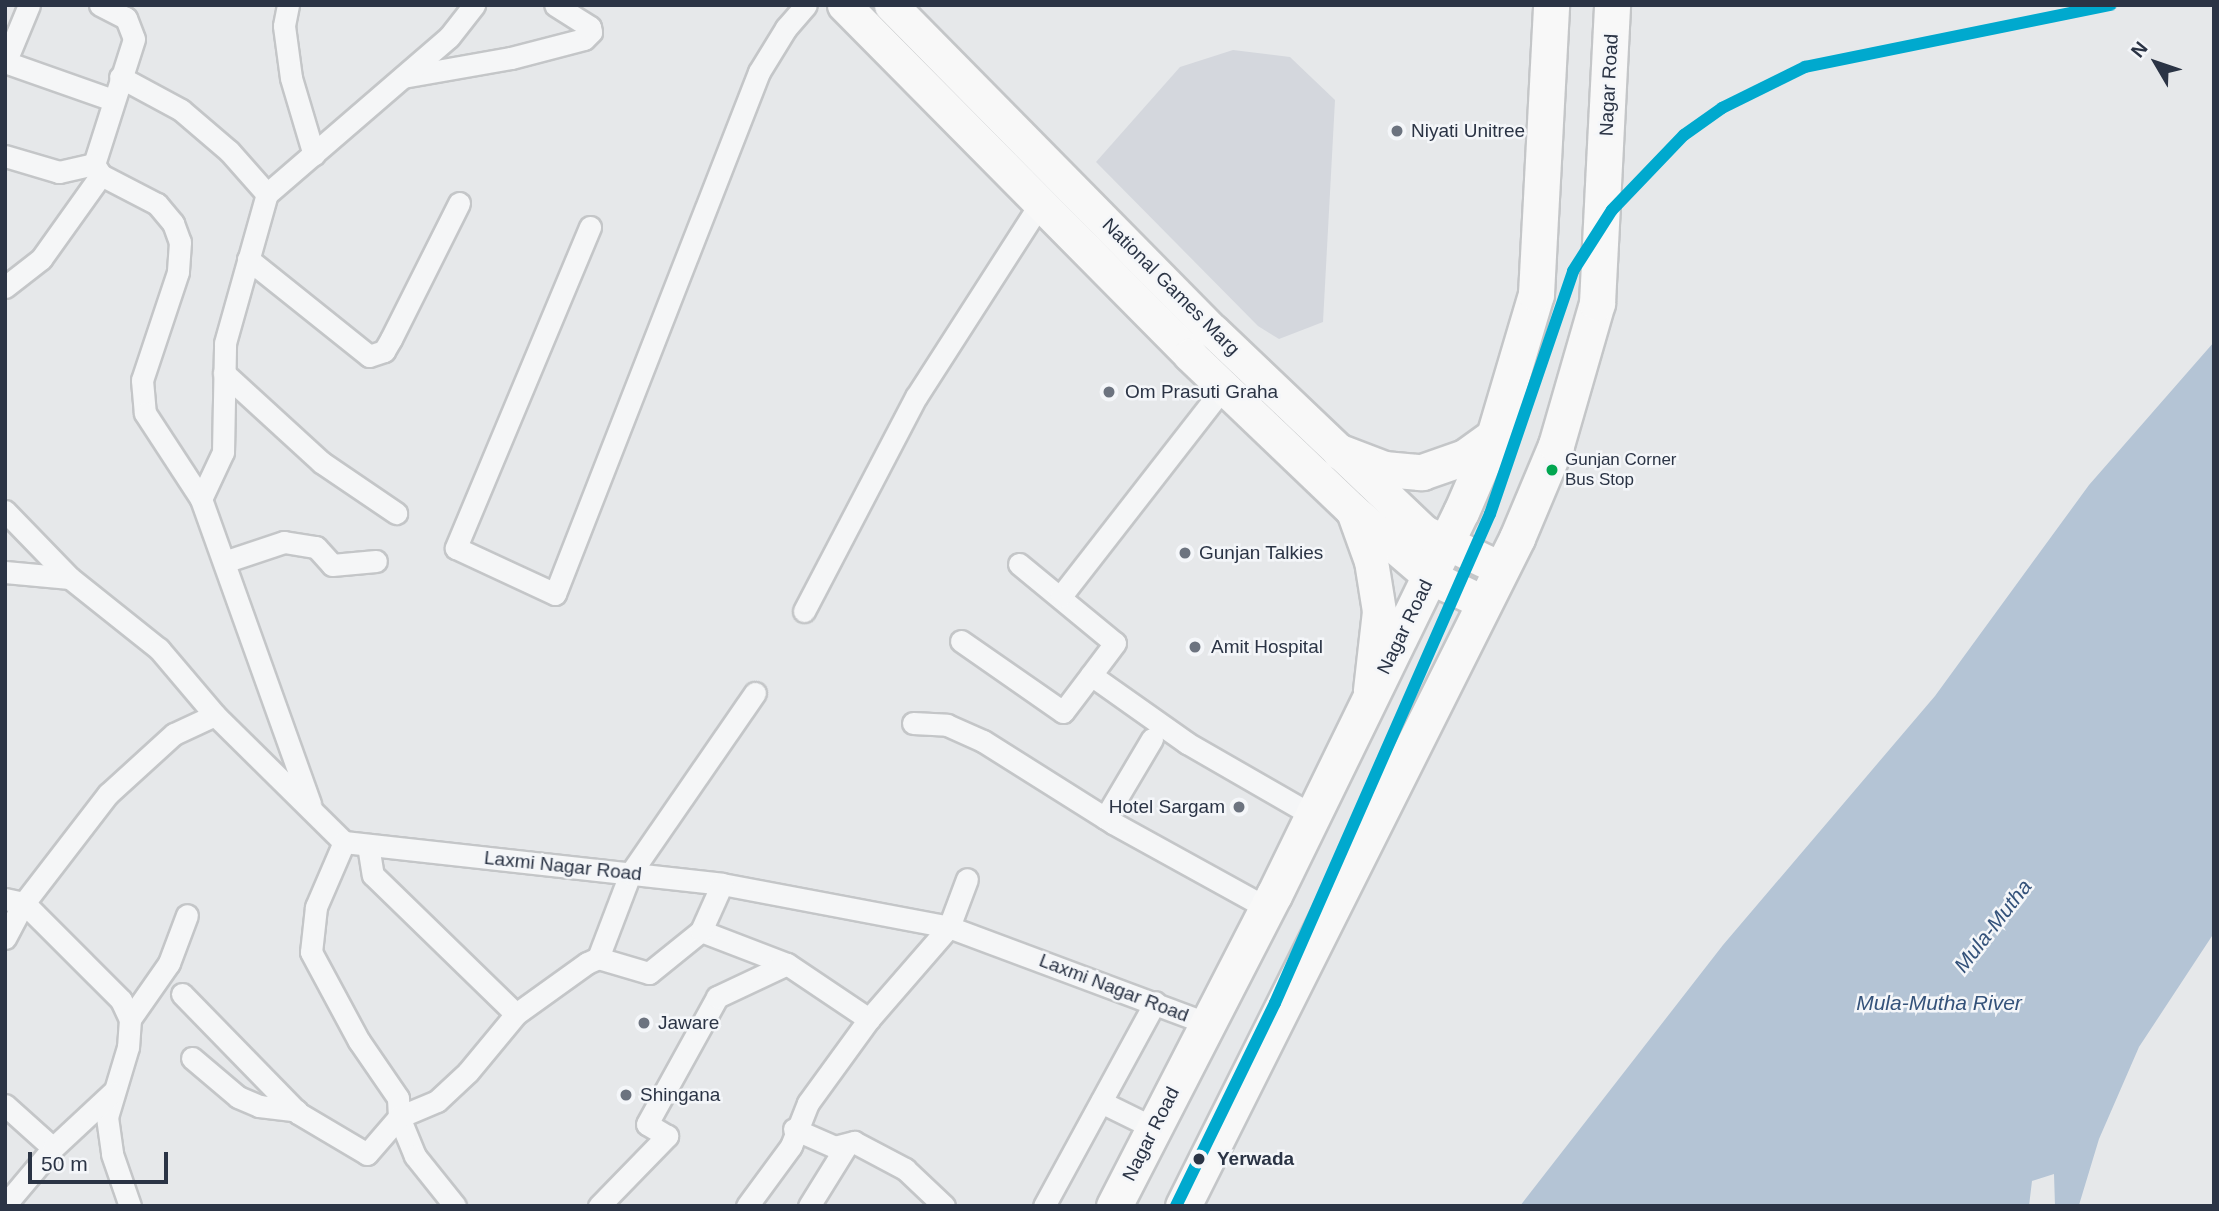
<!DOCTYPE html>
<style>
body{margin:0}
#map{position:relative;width:2219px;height:1211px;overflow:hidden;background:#e6e8ea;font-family:Arial,sans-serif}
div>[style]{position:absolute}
.built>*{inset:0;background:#d4d7dd}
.water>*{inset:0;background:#b4c4d5}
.roads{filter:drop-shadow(2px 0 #c4c6c8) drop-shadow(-2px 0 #c4c6c8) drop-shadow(0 2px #c4c6c8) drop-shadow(0 -2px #c4c6c8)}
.minor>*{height:21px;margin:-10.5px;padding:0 10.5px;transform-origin:10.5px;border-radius:10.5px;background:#f5f6f7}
.primary>*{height:33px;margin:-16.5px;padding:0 16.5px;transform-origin:16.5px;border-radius:16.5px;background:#f8f8f8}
.trunk>*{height:35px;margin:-17.5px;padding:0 17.5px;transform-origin:17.5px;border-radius:17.5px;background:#f8f8f8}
.metro-1>*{height:12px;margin:-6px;padding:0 6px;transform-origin:6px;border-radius:6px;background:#00a9ce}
.dots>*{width:19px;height:19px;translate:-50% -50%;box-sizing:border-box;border:4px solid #f4f6f9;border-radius:50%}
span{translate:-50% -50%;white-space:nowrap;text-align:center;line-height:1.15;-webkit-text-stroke:5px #f4f6f9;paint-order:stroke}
.bus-label{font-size:17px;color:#2b3445}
.left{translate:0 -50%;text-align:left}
.street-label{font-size:19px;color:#2b3445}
.poi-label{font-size:19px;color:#2b3445}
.right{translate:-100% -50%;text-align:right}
.stop-label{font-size:19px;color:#2b3445;font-weight:700}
.water-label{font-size:21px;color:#34527a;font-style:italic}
.frame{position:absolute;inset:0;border:7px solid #2b3445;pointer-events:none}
.north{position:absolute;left:2121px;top:28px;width:70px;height:70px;-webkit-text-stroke:5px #f4f6f9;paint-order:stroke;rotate:309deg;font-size:19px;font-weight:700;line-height:28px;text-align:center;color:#2b3445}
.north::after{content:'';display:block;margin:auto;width:24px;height:32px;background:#2b3445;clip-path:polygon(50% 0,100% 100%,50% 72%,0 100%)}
.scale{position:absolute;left:28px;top:1152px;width:140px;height:32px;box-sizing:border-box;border:4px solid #2b3445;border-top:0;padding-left:9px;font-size:21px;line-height:24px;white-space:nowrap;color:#2b3445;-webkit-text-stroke:5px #f4f6f9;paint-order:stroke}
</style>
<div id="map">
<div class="built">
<i style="clip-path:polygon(1233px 50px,1290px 57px,1335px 100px,1323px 322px,1279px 339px,1258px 326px,1096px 162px,1180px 67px)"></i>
</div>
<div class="water">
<i style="clip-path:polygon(2214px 342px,2214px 933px,2139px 1047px,2099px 1139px,2079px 1205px,2055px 1206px,2054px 1174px,2032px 1181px,2029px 1206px,1520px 1206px,1723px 945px,1935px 696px,2089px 485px)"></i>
</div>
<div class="roads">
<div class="minor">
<i style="left:100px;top:5px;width:29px;rotate:27deg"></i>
<i style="left:126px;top:18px;width:22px;rotate:69deg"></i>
<i style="left:134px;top:39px;width:131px;rotate:107.7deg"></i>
<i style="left:94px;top:164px;width:13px;rotate:58deg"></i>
<i style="left:101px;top:175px;width:63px;rotate:27.4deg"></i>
<i style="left:157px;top:204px;width:25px;rotate:50deg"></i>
<i style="left:173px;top:223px;width:20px;rotate:70deg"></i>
<i style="left:180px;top:242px;width:30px;rotate:94deg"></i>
<i style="left:178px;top:272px;width:114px;rotate:108.4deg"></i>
<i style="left:142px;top:380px;width:33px;rotate:85deg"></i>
<i style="left:145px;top:413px;width:103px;rotate:56.9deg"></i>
<i style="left:201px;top:499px;width:324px;rotate:70.3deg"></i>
<i style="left:288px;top:5px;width:21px;rotate:101deg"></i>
<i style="left:284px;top:26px;width:52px;rotate:82.3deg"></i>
<i style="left:291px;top:78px;width:80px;rotate:73.4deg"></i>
<i style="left:5px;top:62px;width:114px;rotate:19.4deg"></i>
<i style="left:5px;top:63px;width:63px;rotate:-67.5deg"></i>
<i style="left:120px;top:77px;width:69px;rotate:28.4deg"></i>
<i style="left:181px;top:110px;width:63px;rotate:40.5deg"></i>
<i style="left:229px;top:151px;width:57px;rotate:48.5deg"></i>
<i style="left:403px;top:77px;width:110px;rotate:-10deg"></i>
<i style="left:511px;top:58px;width:75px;rotate:-14.6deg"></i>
<i style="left:584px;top:39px;width:10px;rotate:-45deg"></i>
<i style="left:591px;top:32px;width:5px;rotate:-101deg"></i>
<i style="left:590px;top:27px;width:41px;rotate:-147.8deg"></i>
<i style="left:5px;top:156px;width:56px;rotate:16.5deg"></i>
<i style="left:59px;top:172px;width:36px;rotate:-13deg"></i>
<i style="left:590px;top:227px;width:348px;rotate:112.7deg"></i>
<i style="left:456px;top:548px;width:109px;rotate:24.9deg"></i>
<i style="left:555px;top:594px;width:560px;rotate:-68.65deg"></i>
<i style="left:759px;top:72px;width:52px;rotate:-58.5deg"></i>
<i style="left:786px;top:28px;width:30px;rotate:-49deg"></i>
<i style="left:248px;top:259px;width:155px;rotate:38.7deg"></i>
<i style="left:369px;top:356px;width:16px;rotate:-18deg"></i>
<i style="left:384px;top:351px;width:14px;rotate:-60deg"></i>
<i style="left:391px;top:339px;width:152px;rotate:-63.4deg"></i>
<i style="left:5px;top:287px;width:46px;rotate:-37.9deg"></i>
<i style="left:41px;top:259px;width:103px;rotate:-54.5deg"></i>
<i style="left:224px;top:373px;width:132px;rotate:42.5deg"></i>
<i style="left:321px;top:462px;width:91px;rotate:34.2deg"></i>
<i style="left:201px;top:499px;width:52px;rotate:-64.9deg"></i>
<i style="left:223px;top:452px;width:109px;rotate:-88.9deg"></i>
<i style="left:225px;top:343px;width:155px;rotate:-74.3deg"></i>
<i style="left:267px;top:194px;width:240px;rotate:-40.8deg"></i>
<i style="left:449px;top:37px;width:41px;rotate:-52deg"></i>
<i style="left:5px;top:511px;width:93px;rotate:45.9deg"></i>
<i style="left:227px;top:561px;width:60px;rotate:-18.4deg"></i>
<i style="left:284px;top:542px;width:32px;rotate:9deg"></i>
<i style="left:316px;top:547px;width:24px;rotate:48deg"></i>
<i style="left:332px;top:565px;width:44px;rotate:-5.2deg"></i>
<i style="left:1019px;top:564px;width:124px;rotate:39.5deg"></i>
<i style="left:1115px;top:643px;width:40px;rotate:127deg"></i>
<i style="left:5px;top:572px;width:65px;rotate:5.3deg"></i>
<i style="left:70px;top:578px;width:114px;rotate:38.6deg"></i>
<i style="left:159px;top:649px;width:87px;rotate:49.7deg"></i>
<i style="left:215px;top:715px;width:181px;rotate:44.6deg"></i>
<i style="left:344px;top:842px;width:380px;rotate:6.3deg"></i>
<i style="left:722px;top:884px;width:231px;rotate:10.7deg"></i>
<i style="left:949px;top:927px;width:277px;rotate:20.5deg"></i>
<i style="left:1061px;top:596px;width:264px;rotate:-52.1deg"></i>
<i style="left:804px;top:611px;width:242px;rotate:-62.4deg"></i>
<i style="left:916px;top:397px;width:229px;rotate:-57.3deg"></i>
<i style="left:961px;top:641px;width:124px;rotate:34.8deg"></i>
<i style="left:1063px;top:712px;width:46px;rotate:-52.9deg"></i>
<i style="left:1091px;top:675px;width:118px;rotate:35.3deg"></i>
<i style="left:1187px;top:743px;width:144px;rotate:29.9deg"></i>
<i style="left:913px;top:723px;width:34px;rotate:3deg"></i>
<i style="left:947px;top:725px;width:39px;rotate:24deg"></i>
<i style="left:983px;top:741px;width:154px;rotate:32.2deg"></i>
<i style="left:1113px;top:823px;width:176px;rotate:28.9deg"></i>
<i style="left:1105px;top:818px;width:92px;rotate:-59.3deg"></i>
<i style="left:344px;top:842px;width:71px;rotate:113.3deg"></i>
<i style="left:316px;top:907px;width:45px;rotate:96.3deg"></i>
<i style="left:311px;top:952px;width:101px;rotate:61.7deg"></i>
<i style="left:359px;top:1041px;width:69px;rotate:55.6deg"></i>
<i style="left:398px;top:1098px;width:19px;rotate:87deg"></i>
<i style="left:399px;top:1117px;width:42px;rotate:67.7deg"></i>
<i style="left:415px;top:1156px;width:64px;rotate:51.3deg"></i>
<i style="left:368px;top:845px;width:30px;rotate:81deg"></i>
<i style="left:373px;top:875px;width:199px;rotate:44.2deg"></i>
<i style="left:5px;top:899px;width:19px;rotate:12deg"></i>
<i style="left:24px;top:903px;width:138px;rotate:-52.4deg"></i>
<i style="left:108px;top:794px;width:89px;rotate:-42.3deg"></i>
<i style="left:174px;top:734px;width:45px;rotate:-24.9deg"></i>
<i style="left:701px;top:931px;width:92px;rotate:21deg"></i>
<i style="left:787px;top:964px;width:99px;rotate:33.9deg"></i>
<i style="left:5px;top:938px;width:40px;rotate:-62deg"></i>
<i style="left:24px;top:903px;width:137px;rotate:45deg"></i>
<i style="left:121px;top:1000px;width:21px;rotate:65deg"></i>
<i style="left:130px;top:1019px;width:28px;rotate:94deg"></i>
<i style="left:128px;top:1047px;width:73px;rotate:106.7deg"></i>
<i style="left:107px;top:1117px;width:37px;rotate:82deg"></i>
<i style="left:112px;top:1154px;width:55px;rotate:70.9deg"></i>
<i style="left:598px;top:958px;width:90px;rotate:-69.1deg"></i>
<i style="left:630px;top:874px;width:220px;rotate:-55.4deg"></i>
<i style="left:182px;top:994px;width:166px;rotate:45.7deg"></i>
<i style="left:298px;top:1113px;width:80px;rotate:30.7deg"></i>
<i style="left:367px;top:1154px;width:49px;rotate:-49.1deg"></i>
<i style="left:399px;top:1117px;width:41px;rotate:-22.8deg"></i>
<i style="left:437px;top:1101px;width:42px;rotate:-43.1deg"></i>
<i style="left:468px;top:1072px;width:75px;rotate:-50.4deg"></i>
<i style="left:516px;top:1014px;width:87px;rotate:-35.7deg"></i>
<i style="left:587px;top:963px;width:12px;rotate:-24deg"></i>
<i style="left:598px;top:958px;width:53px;rotate:16.4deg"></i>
<i style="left:649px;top:973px;width:67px;rotate:-38.9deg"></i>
<i style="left:701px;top:931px;width:51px;rotate:-65.9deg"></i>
<i style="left:130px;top:1019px;width:68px;rotate:-55.1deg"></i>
<i style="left:169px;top:963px;width:51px;rotate:-69.4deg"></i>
<i style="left:192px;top:1058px;width:60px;rotate:40.3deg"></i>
<i style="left:238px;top:1097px;width:23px;rotate:23deg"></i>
<i style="left:259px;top:1106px;width:38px;rotate:7deg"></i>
<i style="left:1101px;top:1102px;width:59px;rotate:26.1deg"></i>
<i style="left:5px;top:1105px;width:64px;rotate:41.9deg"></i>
<i style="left:794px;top:1129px;width:45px;rotate:23.7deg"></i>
<i style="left:835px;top:1147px;width:20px;rotate:-15deg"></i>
<i style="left:854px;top:1142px;width:58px;rotate:27.9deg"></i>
<i style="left:905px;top:1169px;width:54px;rotate:43.5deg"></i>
<i style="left:5px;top:1205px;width:75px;rotate:-49.9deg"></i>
<i style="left:53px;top:1148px;width:81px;rotate:-43deg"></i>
<i style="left:599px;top:1206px;width:98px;rotate:-45.8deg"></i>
<i style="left:667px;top:1136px;width:23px;rotate:-149deg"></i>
<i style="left:647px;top:1124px;width:145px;rotate:-61.1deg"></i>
<i style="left:717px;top:997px;width:77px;rotate:-25.2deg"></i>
<i style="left:747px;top:1206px;width:74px;rotate:-53.7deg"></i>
<i style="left:791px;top:1146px;width:46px;rotate:-68.4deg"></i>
<i style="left:808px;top:1103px;width:104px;rotate:-54deg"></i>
<i style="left:869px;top:1019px;width:122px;rotate:-49deg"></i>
<i style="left:949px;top:927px;width:51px;rotate:-69.4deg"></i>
<i style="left:809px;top:1206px;width:68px;rotate:-58.2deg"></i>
<i style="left:1044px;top:1206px;width:232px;rotate:-61.4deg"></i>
</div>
<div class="primary">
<i style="left:844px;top:5px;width:492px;rotate:45.3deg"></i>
<i style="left:1190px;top:355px;width:223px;rotate:43.7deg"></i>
<i style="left:1351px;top:509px;width:104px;rotate:40.7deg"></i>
<i style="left:1430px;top:577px;width:61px;rotate:25.3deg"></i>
<i style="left:891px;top:5px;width:458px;rotate:45.4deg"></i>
<i style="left:1213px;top:331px;width:291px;rotate:43.6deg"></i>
<i style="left:1424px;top:532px;width:86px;rotate:25.4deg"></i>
<i style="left:1354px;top:514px;width:50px;rotate:70.1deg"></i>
<i style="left:1371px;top:561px;width:51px;rotate:80.9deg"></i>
<i style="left:1379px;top:611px;width:80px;rotate:96.5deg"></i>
</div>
<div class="trunk">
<i style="left:1340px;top:452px;width:47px;rotate:21.1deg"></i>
<i style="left:1384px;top:469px;width:38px;rotate:5deg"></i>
<i style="left:1422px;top:472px;width:46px;rotate:-19.2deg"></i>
<i style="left:1465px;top:457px;width:36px;rotate:-36deg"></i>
<i style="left:1114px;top:1206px;width:350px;rotate:-62.8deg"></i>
<i style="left:1274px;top:895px;width:426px;rotate:-64deg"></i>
<i style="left:1461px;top:512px;width:83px;rotate:-66.5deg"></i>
<i style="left:1494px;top:436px;width:148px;rotate:-73.5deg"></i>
<i style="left:1536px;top:294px;width:289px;rotate:-87deg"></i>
<i style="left:1183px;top:1206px;width:747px;rotate:-63.43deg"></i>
<i style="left:1517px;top:538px;width:101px;rotate:-67.2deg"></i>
<i style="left:1556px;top:445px;width:148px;rotate:-73.9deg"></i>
<i style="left:1597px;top:303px;width:298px;rotate:-87.1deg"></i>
</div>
</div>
<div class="metro-1">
<i style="left:1176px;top:1206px;width:226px;rotate:-64deg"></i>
<i style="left:1275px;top:1003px;width:534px;rotate:-66.27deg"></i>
<i style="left:1490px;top:514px;width:257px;rotate:-71.1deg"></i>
<i style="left:1573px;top:271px;width:72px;rotate:-57.4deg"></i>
<i style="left:1612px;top:210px;width:104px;rotate:-46.2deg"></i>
<i style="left:1684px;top:135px;width:47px;rotate:-35.4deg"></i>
<i style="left:1722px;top:108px;width:93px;rotate:-26.3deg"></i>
<i style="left:1805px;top:67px;width:312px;rotate:-11.5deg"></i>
</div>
<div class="dots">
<i style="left:1397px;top:131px;background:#6c737f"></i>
<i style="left:1109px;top:392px;background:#6c737f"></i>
<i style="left:1552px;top:470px;background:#00a651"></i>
<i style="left:1185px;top:553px;background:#6c737f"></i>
<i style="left:1195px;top:647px;background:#6c737f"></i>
<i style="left:1239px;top:807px;background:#6c737f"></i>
<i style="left:644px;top:1023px;background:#6c737f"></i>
<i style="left:626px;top:1095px;background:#6c737f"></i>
<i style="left:1199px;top:1159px;background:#2b3445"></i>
</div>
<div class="bus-label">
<span class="left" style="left:1565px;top:470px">Gunjan Corner<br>Bus Stop</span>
</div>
<div class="street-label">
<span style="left:1609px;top:85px;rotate:-87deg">Nagar Road</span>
<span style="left:1171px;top:287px;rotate:45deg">National Games Marg</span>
<span style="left:1405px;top:627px;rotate:-64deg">Nagar Road</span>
<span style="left:563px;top:866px;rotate:6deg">Laxmi Nagar Road</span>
<span style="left:1114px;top:988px;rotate:21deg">Laxmi Nagar Road</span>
<span style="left:1151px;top:1134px;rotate:-63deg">Nagar Road</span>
</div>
<div class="poi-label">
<span class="left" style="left:1411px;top:131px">Niyati Unitree</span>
<span class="left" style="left:1125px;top:392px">Om Prasuti Graha</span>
<span class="left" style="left:1199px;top:553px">Gunjan Talkies</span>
<span class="left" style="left:1211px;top:647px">Amit Hospital</span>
<span class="right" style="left:1225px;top:807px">Hotel Sargam</span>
<span class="left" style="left:658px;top:1023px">Jaware</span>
<span class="left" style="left:640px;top:1095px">Shingana</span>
</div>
<div class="stop-label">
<span class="left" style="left:1217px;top:1159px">Yerwada</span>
</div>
<div class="water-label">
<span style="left:1993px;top:926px;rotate:-52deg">Mula-Mutha</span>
<span style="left:1939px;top:1003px">Mula-Mutha River</span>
</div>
<div class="frame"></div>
<div class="north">N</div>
<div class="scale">50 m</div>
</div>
